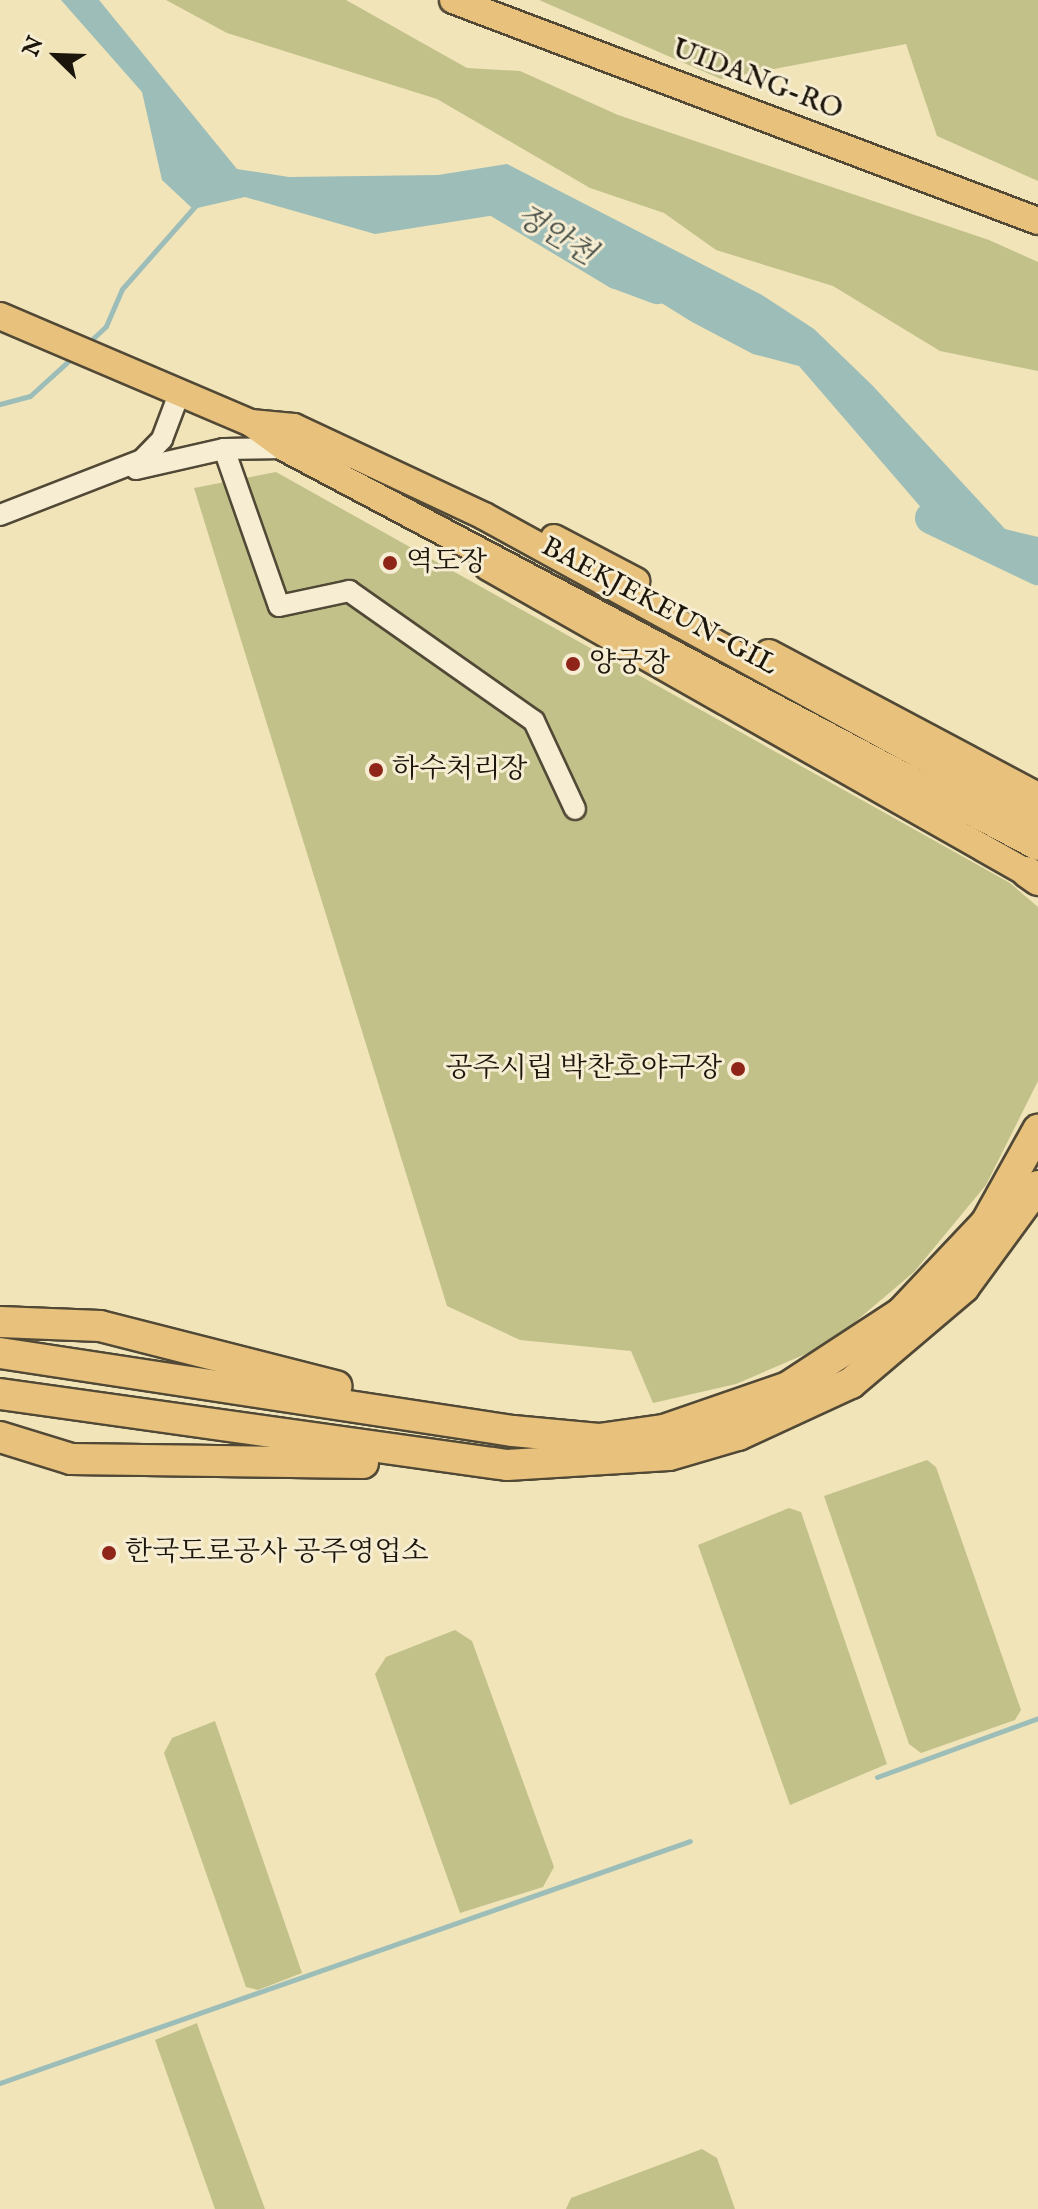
<!DOCTYPE html>
<meta charset="utf-8">
<style>
body{margin:0}
#map{position:relative;width:1038px;height:2209px;overflow:hidden;background:#f1e4b9;font-family:"IM FELL English","Noto Serif KR",serif}
div>[style]{position:absolute}
.green>*{inset:0;background:#c2c18a}
.water>*{inset:0;background:#9dbdb8}
.stream>*{height:5px;margin:-2.5px;padding:0 2.5px;transform-origin:2.5px;border-radius:2.5px;background:#9dbdb8}
.river>*{height:32px;margin:-16px;padding:0 16px;transform-origin:16px;border-radius:16px;background:#9dbdb8}
.roads{filter:drop-shadow(2px 0 #514936) drop-shadow(-2px 0 #514936) drop-shadow(0 2px #514936) drop-shadow(0 -2px #514936)}
.minor>*{height:20px;margin:-10px;padding:0 10px;transform-origin:10px;border-radius:10px;background:#f6edd2}
.major>*{height:26px;margin:-13px;padding:0 13px;transform-origin:13px;border-radius:13px;background:#e8c27c}
.highway>*{height:30px;margin:-15px;padding:0 15px;transform-origin:15px;border-radius:15px;background:#e8c27c}
.dots>*{width:22px;height:22px;translate:-50% -50%;box-sizing:border-box;border:4px solid #f6edd2;border-radius:50%}
span{translate:-50% -50%;white-space:nowrap;text-align:center;line-height:1.15;-webkit-text-stroke:6px #f6edd2;paint-order:stroke}
.street-label{font-size:28px;color:#1c150b}
.poi-label{font-size:28px;color:#1c150b}
.left{translate:0 -50%;text-align:left}
.right{translate:-100% -50%;text-align:right}
.water-label{font-size:30px;color:#495048;font-style:italic}
.north{position:absolute;left:16px;top:16px;width:80px;height:80px;-webkit-text-stroke:6px #f6edd2;paint-order:stroke;rotate:293deg;font-size:22px;font-weight:700;line-height:32px;text-align:center;color:#1c150b}
.north::after{content:'';display:block;margin:auto;width:28px;height:36px;background:#1c150b;clip-path:polygon(50% 0,100% 100%,50% 72%,0 100%)}
</style>
<div id="map">
<div class="green">
<i style="clip-path:polygon(166px 0,346px 0,467px 68px,520px 71px,618px 115px,989px 240px,1038px 262px,1038px 371px,940px 351px,833px 286px,716px 250px,664px 213px,590px 188px,437px 99px,227px 33px)"></i>
<i style="clip-path:polygon(539px 0,1038px 0,1038px 181px,937px 136px,906px 44px,721px 79px)"></i>
<i style="clip-path:polygon(276px 472px,1010px 883px,1038px 907px,1038px 1081px,986px 1185px,914px 1272px,829px 1344px,736px 1384px,653px 1403px,631px 1351px,520px 1340px,447px 1306px,194px 488px)"></i>
<i style="clip-path:polygon(927px 1460px,936px 1467px,1021px 1710px,1015px 1720px,921px 1753px,909px 1744px,824px 1496px)"></i>
<i style="clip-path:polygon(789px 1508px,801px 1512px,887px 1764px,790px 1805px,698px 1545px)"></i>
<i style="clip-path:polygon(455px 1630px,472px 1641px,554px 1867px,543px 1887px,460px 1913px,375px 1674px,386px 1657px)"></i>
<i style="clip-path:polygon(215px 1721px,302px 1973px,258px 1990px,246px 1987px,164px 1753px,172px 1738px)"></i>
<i style="clip-path:polygon(197px 2023px,200px 2032px,265px 2209px,215px 2209px,155px 2040px)"></i>
<i style="clip-path:polygon(702px 2149px,717px 2158px,735px 2209px,566px 2209px,571px 2198px)"></i>
</div>
<div class="water">
<i style="clip-path:polygon(61px 0,99px 0,237px 169px,289px 177px,438px 175px,507px 164px,762px 295px,814px 329px,872px 385px,1005px 529px,1038px 537px,1038px 571px,937px 526px,799px 366px,753px 354px,692px 322px,515px 212px,375px 234px,245px 197px,193px 209px,162px 180px,142px 92px)"></i>
</div>
<div class="stream">
<i style="left:87px;top:344px;width:26px;rotate:-43deg"></i>
<i style="left:106px;top:326px;width:40px;rotate:-66.6deg"></i>
<i style="left:122px;top:289px;width:112px;rotate:-48.6deg"></i>
<i style="left:0;top:404px;width:31px;rotate:-15deg"></i>
<i style="left:30px;top:396px;width:59px;rotate:-42.3deg"></i>
<i style="left:877px;top:1777px;width:171px;rotate:-20.1deg"></i>
<i style="left:0;top:2083px;width:731px;rotate:-19.33deg"></i>
</div>
<div class="river">
<i style="left:479px;top:201px;width:13px;rotate:-13deg"></i>
<i style="left:492px;top:198px;width:146px;rotate:31deg"></i>
<i style="left:617px;top:273px;width:43px;rotate:20.6deg"></i>
<i style="left:931px;top:518px;width:119px;rotate:25.5deg"></i>
</div>
<div class="roads">
<div class="minor">
<i style="left:224px;top:449px;width:166px;rotate:70.7deg"></i>
<i style="left:279px;top:606px;width:72px;rotate:-12.1deg"></i>
<i style="left:349px;top:591px;width:226px;rotate:35.1deg"></i>
<i style="left:534px;top:721px;width:97px;rotate:65deg"></i>
<i style="left:136px;top:469px;width:90px;rotate:-12.8deg"></i>
<i style="left:224px;top:449px;width:61px;rotate:-0.9deg"></i>
<i style="left:0;top:515px;width:152px;rotate:-21.2deg"></i>
<i style="left:142px;top:460px;width:29px;rotate:-46deg"></i>
<i style="left:162px;top:439px;width:48px;rotate:-69.3deg"></i>
</div>
<div class="major">
<i style="left:453px;top:0;width:625px;rotate:20.7deg"></i>
<i style="left:0;top:316px;width:273px;rotate:23.1deg"></i>
<i style="left:251px;top:423px;width:42px;rotate:36.3deg"></i>
<i style="left:285px;top:448px;width:852px;rotate:27.92deg"></i>
<i style="left:251px;top:423px;width:43px;rotate:5.3deg"></i>
<i style="left:294px;top:427px;width:210px;rotate:25.1deg"></i>
<i style="left:484px;top:516px;width:632px;rotate:28.76deg"></i>
<i style="left:554px;top:538px;width:93px;rotate:27.7deg"></i>
<i style="left:488px;top:567px;width:632px;rotate:29.57deg"></i>
<i style="left:769px;top:653px;width:305px;rotate:28deg"></i>
</div>
<div class="highway">
<i style="left:1027px;top:872px;width:14px;rotate:36deg"></i>
<i style="left:0;top:1322px;width:100px;rotate:2.3deg"></i>
<i style="left:100px;top:1326px;width:244px;rotate:14.3deg"></i>
<i style="left:0;top:1353px;width:519px;rotate:8.65deg"></i>
<i style="left:513px;top:1431px;width:86px;rotate:5.3deg"></i>
<i style="left:599px;top:1439px;width:66px;rotate:-7.9deg"></i>
<i style="left:664px;top:1430px;width:131px;rotate:-19.1deg"></i>
<i style="left:788px;top:1387px;width:135px;rotate:-33.2deg"></i>
<i style="left:901px;top:1313px;width:124px;rotate:-46.6deg"></i>
<i style="left:986px;top:1223px;width:107px;rotate:-60.8deg"></i>
<i style="left:0;top:1394px;width:512px;rotate:7.97deg"></i>
<i style="left:507px;top:1465px;width:162px;rotate:-3.5deg"></i>
<i style="left:669px;top:1455px;width:72px;rotate:-16.2deg"></i>
<i style="left:738px;top:1435px;width:124px;rotate:-24.7deg"></i>
<i style="left:851px;top:1383px;width:148px;rotate:-40.3deg"></i>
<i style="left:964px;top:1287px;width:125px;rotate:-53.8deg"></i>
<i style="left:0;top:1437px;width:74px;rotate:17.2deg"></i>
<i style="left:71px;top:1459px;width:292px;rotate:0.8deg"></i>
</div>
</div>
<div class="dots">
<i style="left:390px;top:563px;background:#8f2418"></i>
<i style="left:573px;top:664px;background:#8f2418"></i>
<i style="left:376px;top:770px;background:#8f2418"></i>
<i style="left:738px;top:1069px;background:#8f2418"></i>
<i style="left:109px;top:1553px;background:#8f2418"></i>
</div>
<div class="street-label">
<span style="left:757px;top:80px;rotate:21deg">UIDANG-RO</span>
<span style="left:659px;top:607px;rotate:28deg">BAEKJEKEUN-GIL</span>
</div>
<div class="poi-label">
<span class="left" style="left:406px;top:563px">역도장</span>
<span class="left" style="left:589px;top:664px">양궁장</span>
<span class="left" style="left:392px;top:770px">하수처리장</span>
<span class="right" style="left:722px;top:1069px">공주시립 박찬호야구장</span>
<span class="left" style="left:125px;top:1553px">한국도로공사 공주영업소</span>
</div>
<div class="water-label">
<span style="left:555px;top:236px;rotate:31deg">정안천</span>
</div>
<div class="north">N</div>
</div>
